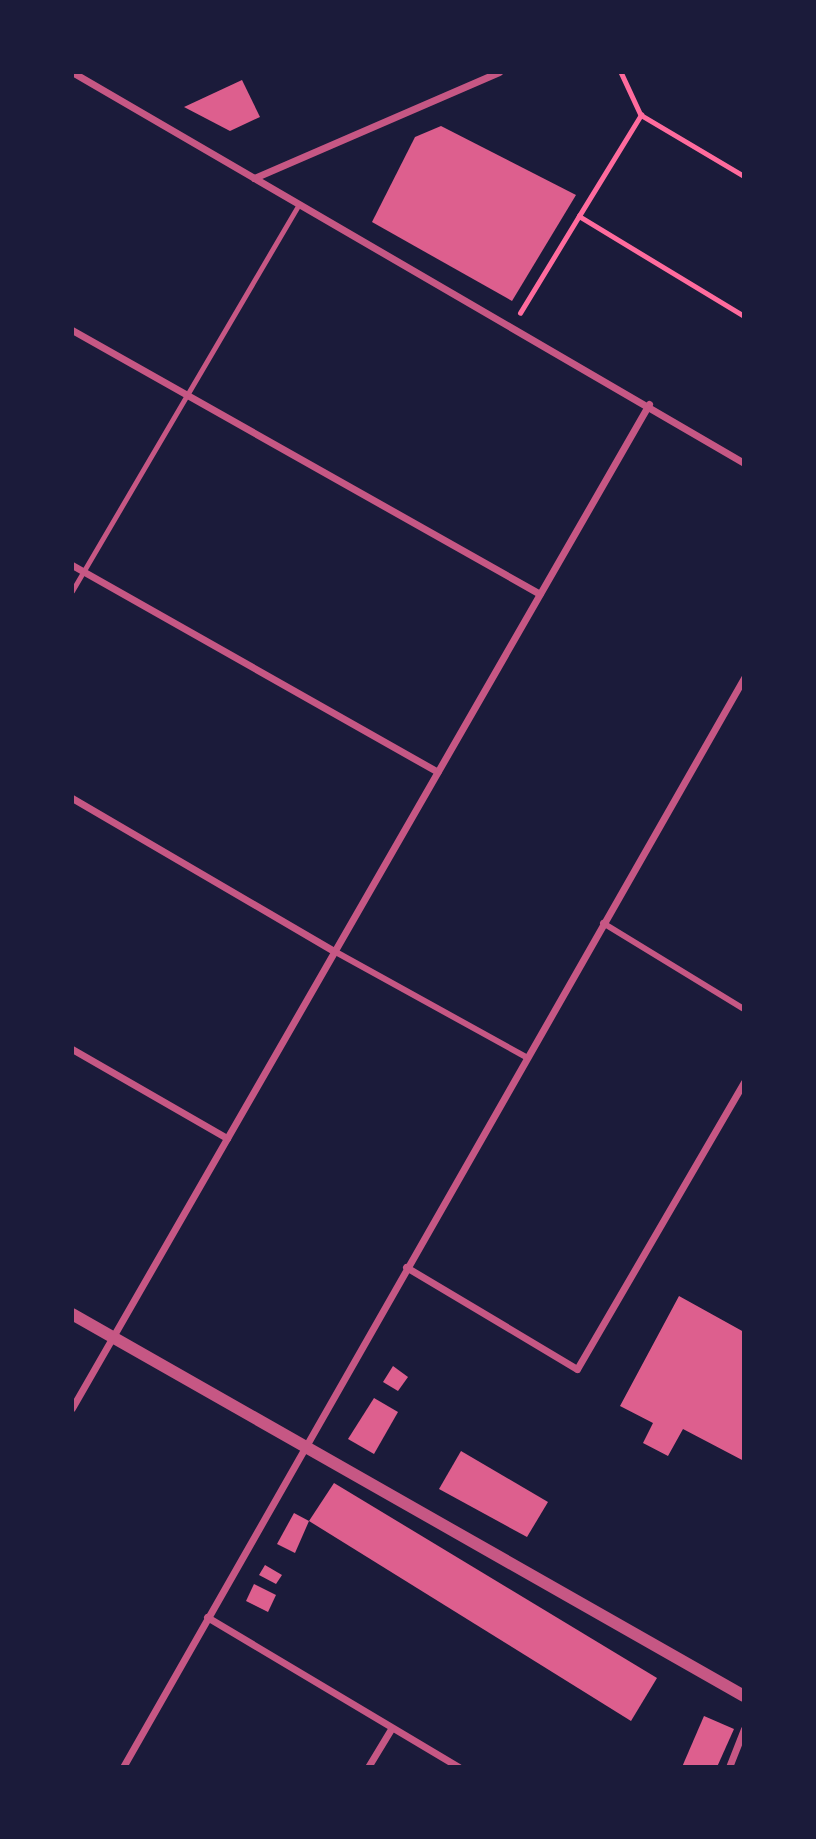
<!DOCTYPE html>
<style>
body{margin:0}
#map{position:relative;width:816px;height:1839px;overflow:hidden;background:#1b1b3a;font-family:Raleway,sans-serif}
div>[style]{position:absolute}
.building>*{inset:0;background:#dd5f8e}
.path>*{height:4.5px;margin:-2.25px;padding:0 2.25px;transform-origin:2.25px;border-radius:2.25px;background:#ff6b9d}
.service>*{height:5px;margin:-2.5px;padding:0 2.5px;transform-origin:2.5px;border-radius:2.5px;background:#c65784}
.pedestrian>*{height:6px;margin:-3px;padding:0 3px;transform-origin:3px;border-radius:3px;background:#c65784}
.minor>*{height:7px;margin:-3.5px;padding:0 3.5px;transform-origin:3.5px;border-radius:3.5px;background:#c65784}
.tertiary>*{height:12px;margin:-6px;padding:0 6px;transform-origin:6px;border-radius:6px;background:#c65784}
span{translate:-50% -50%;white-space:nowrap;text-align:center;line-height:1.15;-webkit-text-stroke:7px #1b1b3a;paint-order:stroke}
.frame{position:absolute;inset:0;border:74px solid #1b1b3a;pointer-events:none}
</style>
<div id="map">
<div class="building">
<div style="clip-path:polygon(242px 80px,260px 117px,230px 131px,184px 107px)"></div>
<div style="clip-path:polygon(441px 126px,576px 195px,512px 301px,372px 222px,415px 137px)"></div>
<div style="clip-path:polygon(679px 1296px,744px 1332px,744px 1461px,683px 1429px,668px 1456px,643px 1443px,653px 1423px,620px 1406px)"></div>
<div style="clip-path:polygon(393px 1366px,408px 1377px,398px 1391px,383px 1382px)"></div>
<div style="clip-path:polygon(374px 1398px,398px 1412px,374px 1454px,348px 1439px)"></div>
<div style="clip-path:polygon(461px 1451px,548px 1502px,527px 1537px,439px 1489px)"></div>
<div style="clip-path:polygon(334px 1483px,657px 1678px,631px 1721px,309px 1521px)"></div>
<div style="clip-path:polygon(294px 1513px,309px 1521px,295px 1553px,277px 1544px)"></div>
<div style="clip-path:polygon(265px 1565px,282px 1575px,276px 1584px,259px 1575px)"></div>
<div style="clip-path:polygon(254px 1584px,276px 1595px,268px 1612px,246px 1601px)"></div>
<div style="clip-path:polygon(704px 1716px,734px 1729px,717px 1767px,682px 1767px)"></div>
</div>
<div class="path">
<div style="left:621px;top:72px;width:47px;rotate:65.1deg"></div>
<div style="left:579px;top:216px;width:119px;rotate:-58.5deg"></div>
<div style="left:641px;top:115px;width:120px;rotate:30.6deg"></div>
<div style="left:520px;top:313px;width:114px;rotate:-58.7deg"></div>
<div style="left:579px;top:216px;width:193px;rotate:31.2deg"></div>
</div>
<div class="service">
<div style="left:72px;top:591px;width:449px;rotate:-59.6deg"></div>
</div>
<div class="pedestrian">
<div style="left:603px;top:923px;width:165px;rotate:31.4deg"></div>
<div style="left:334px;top:951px;width:219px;rotate:28.9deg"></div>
</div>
<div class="minor">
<div style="left:72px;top:72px;width:777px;rotate:30.19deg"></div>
<div style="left:254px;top:178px;width:267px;rotate:-23.4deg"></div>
<div style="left:72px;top:330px;width:537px;rotate:29.43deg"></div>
<div style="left:72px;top:565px;width:420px;rotate:29.5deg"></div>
<div style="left:72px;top:798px;width:303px;rotate:30.3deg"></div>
<div style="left:72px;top:1049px;width:179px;rotate:29.9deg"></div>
<div style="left:406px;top:1267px;width:199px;rotate:30.8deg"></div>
<div style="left:577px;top:1369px;width:332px;rotate:-59.8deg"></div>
<div style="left:72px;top:1408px;width:1158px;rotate:-60.11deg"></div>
<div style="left:207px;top:1617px;width:293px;rotate:30.8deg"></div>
<div style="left:123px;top:1767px;width:1254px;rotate:-60.31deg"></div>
<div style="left:368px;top:1767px;width:44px;rotate:-58.8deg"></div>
<div style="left:729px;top:1767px;width:41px;rotate:-68.5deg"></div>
</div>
<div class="tertiary">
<div style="left:72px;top:1314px;width:773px;rotate:29.62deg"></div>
</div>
<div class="frame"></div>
</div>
